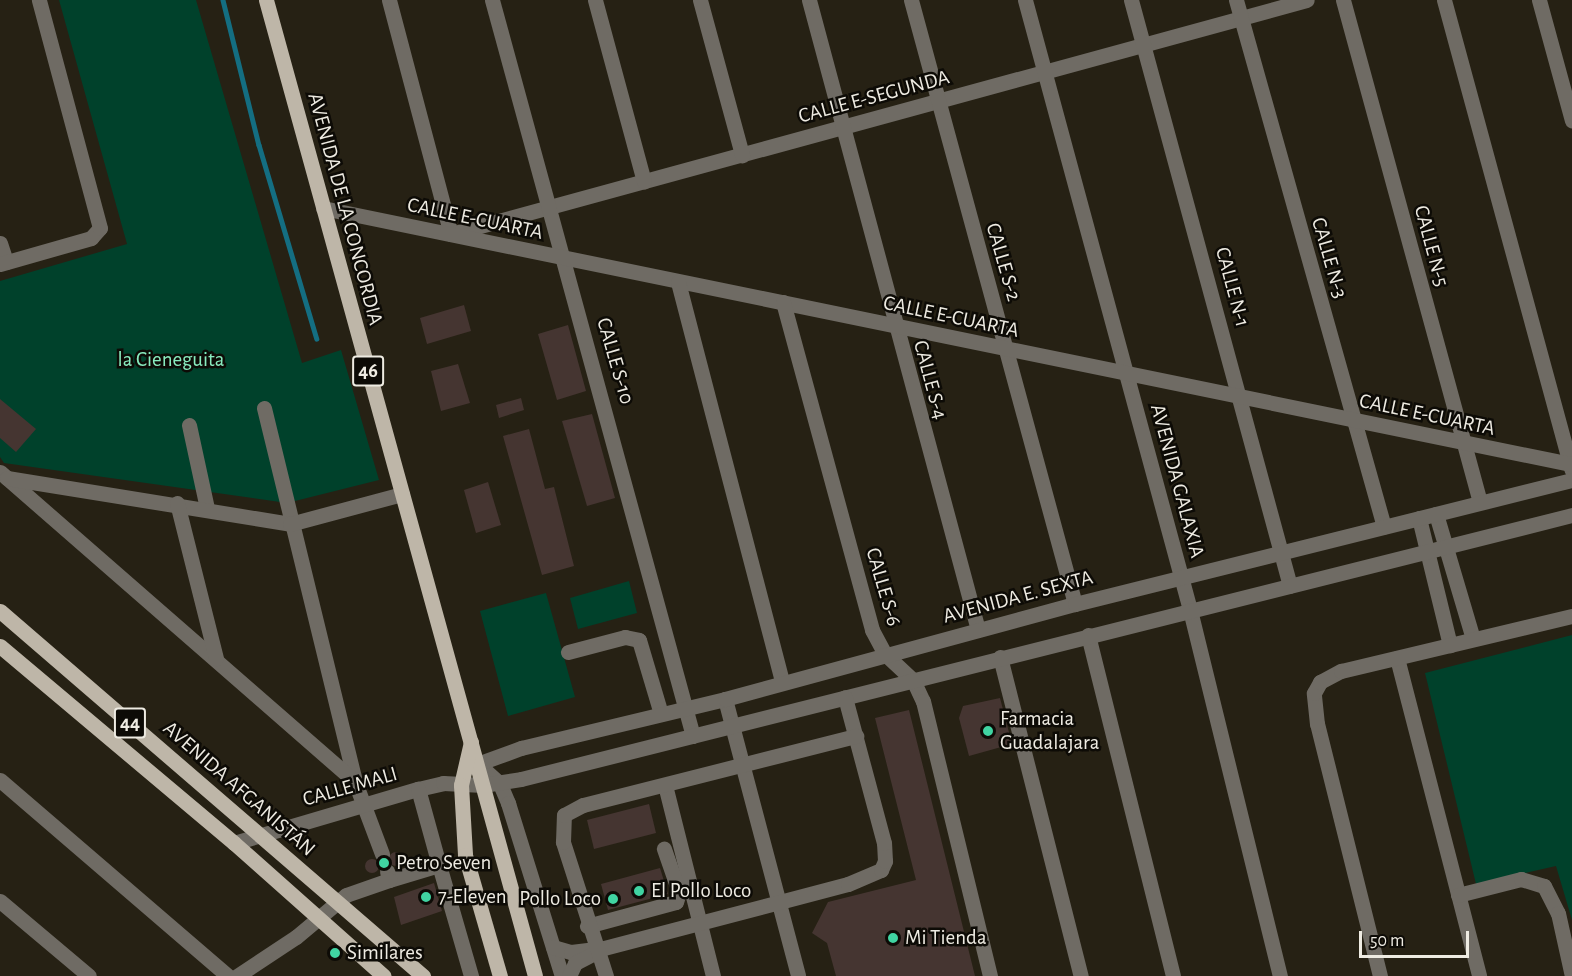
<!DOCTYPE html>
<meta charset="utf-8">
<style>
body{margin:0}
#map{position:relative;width:1572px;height:976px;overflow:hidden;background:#262114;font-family:"Alegreya Sans",sans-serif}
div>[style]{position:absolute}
.green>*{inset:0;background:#00412b}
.stream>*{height:4.5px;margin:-2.25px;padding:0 2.25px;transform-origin:2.25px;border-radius:2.25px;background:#146e82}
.building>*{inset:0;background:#453531}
.round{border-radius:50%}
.minor>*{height:15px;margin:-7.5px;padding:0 7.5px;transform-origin:7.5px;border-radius:7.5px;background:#6f6b64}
.major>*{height:15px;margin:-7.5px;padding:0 7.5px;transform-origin:7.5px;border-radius:7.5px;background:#beb6a8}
.dots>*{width:16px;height:16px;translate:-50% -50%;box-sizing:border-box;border:3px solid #0d0b06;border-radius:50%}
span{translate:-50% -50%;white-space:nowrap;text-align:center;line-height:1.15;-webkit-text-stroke:5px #0d0b06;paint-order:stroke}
.shield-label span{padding:2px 4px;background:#0d0b06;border:2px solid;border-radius:4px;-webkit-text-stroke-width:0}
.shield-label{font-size:20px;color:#eeebe2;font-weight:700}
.street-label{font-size:21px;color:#eeebe2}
.park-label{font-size:21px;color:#89ecbf}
.poi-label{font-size:21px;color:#eeebe2}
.left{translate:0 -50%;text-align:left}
.right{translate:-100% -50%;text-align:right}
.scale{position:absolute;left:1359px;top:931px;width:110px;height:27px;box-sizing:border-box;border:3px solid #eeebe2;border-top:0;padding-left:8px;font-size:18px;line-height:21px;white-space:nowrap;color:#eeebe2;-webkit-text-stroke:4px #0d0b06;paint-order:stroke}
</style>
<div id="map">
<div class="green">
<div style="clip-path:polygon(59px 0,196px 0,302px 363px,341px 350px,379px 480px,287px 503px,4px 463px,0 457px,0 281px,127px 244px)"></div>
<div style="clip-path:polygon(629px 581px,637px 613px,578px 629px,570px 598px)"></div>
<div style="clip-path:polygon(546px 593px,575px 697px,508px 716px,480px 611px)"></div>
<div style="clip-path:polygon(1572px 635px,1572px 920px,1556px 866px,1476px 884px,1425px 673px)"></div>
</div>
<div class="stream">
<div style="left:223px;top:0;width:149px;rotate:76.1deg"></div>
<div style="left:259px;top:145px;width:202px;rotate:73.4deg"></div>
</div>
<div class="building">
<div style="clip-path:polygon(464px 305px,471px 331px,427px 344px,420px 318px)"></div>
<div style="clip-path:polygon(568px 325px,586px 391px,557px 400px,538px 334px)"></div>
<div style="clip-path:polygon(458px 364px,470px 403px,441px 411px,431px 371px)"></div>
<div style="clip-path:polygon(521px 398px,524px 410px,499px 418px,496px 405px)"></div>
<div style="clip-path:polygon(0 399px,36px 429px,16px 452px,0 438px)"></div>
<div style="clip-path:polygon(592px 414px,615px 498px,587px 506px,562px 421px)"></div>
<div style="clip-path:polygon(529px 429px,545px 489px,554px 487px,574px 566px,542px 575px,503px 436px)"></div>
<div style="clip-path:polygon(488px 482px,501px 525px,476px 533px,464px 490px)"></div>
<div style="clip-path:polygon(1000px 698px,1012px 744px,969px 756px,959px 718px,963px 706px)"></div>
<div style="clip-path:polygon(909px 710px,975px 976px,836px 976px,827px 943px,812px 933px,828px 902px,916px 880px,875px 718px)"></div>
<div style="clip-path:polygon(649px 804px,656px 833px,594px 849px,587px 820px)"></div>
<div class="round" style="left:389px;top:852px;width:14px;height:14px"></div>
<div class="round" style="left:365px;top:859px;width:14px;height:14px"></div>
<div style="clip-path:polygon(660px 868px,668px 894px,608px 910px,601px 884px)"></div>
<div style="clip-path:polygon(434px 883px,442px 911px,401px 925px,394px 897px)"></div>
</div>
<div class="minor">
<div style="left:389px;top:0;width:242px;rotate:75.2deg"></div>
<div style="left:451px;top:234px;width:887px;rotate:-15.29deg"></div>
<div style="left:492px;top:0;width:763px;rotate:74.73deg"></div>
<div style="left:595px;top:0;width:188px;rotate:74.9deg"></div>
<div style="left:700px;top:0;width:161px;rotate:74.8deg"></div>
<div style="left:809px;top:0;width:652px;rotate:74.98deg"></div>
<div style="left:911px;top:0;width:626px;rotate:74.81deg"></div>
<div style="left:1025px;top:0;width:632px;rotate:74.86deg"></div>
<div style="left:1190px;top:610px;width:377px;rotate:76.2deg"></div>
<div style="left:1131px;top:0;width:607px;rotate:74.82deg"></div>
<div style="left:1236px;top:0;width:547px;rotate:74.31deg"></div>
<div style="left:1343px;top:0;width:520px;rotate:74.74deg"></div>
<div style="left:1444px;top:0;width:487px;rotate:74.8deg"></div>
<div style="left:1539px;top:0;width:125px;rotate:74.7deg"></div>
<div style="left:323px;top:208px;width:1273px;rotate:11.6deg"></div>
<div style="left:0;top:243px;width:20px;rotate:72deg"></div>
<div style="left:0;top:264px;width:95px;rotate:-15.9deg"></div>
<div style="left:91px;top:238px;width:13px;rotate:-48deg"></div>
<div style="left:100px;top:228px;width:236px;rotate:-105deg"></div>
<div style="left:678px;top:282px;width:413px;rotate:75.4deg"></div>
<div style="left:783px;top:302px;width:340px;rotate:74.8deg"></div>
<div style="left:872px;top:630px;width:27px;rotate:62deg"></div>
<div style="left:885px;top:654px;width:38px;rotate:43deg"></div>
<div style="left:913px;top:680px;width:23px;rotate:65deg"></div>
<div style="left:923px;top:701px;width:283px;rotate:76.3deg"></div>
<div style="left:264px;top:408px;width:385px;rotate:76.3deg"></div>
<div style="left:355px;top:782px;width:77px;rotate:69.4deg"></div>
<div style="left:189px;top:425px;width:85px;rotate:77.8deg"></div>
<div style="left:0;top:472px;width:471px;rotate:41.1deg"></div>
<div style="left:7px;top:478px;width:287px;rotate:9.2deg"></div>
<div style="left:290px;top:524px;width:116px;rotate:-15deg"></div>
<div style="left:177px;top:503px;width:160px;rotate:75.9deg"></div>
<div style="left:1436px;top:514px;width:130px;rotate:73.5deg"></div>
<div style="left:1419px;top:518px;width:131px;rotate:76.3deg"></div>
<div style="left:1088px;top:635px;width:351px;rotate:76deg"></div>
<div style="left:568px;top:652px;width:59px;rotate:-14.7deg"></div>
<div style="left:625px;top:637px;width:14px;rotate:12deg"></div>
<div style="left:639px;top:640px;width:77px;rotate:73.4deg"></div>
<div style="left:1000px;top:657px;width:329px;rotate:75.8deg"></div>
<div style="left:1397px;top:658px;width:328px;rotate:75.5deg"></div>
<div style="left:725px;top:699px;width:286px;rotate:75.2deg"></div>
<div style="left:477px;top:763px;width:31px;rotate:42deg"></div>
<div style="left:500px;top:784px;width:21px;rotate:67deg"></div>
<div style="left:508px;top:803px;width:181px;rotate:72.7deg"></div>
<div style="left:466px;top:768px;width:59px;rotate:-20deg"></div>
<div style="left:521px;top:748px;width:210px;rotate:-13.5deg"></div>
<div style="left:725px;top:699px;width:363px;rotate:-15.2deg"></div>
<div style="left:1075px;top:604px;width:512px;rotate:-14.01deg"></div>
<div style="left:0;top:780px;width:301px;rotate:40.7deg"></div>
<div style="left:665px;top:785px;width:197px;rotate:75.9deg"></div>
<div style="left:234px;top:843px;width:192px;rotate:-16.4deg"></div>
<div style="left:418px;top:789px;width:26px;rotate:-13deg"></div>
<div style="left:443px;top:783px;width:40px;rotate:2.9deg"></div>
<div style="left:483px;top:785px;width:38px;rotate:-9deg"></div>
<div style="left:521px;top:779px;width:1084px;rotate:-14.1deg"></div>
<div style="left:439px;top:865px;width:116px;rotate:73.9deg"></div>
<div style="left:387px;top:871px;width:9px;rotate:77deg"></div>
<div style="left:389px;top:880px;width:52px;rotate:-16.7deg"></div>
<div style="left:439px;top:865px;width:79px;rotate:-105.4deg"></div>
<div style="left:1458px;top:895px;width:65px;rotate:-14.3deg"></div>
<div style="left:1521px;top:879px;width:24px;rotate:17deg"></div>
<div style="left:1544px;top:886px;width:30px;rotate:63deg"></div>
<div style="left:1558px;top:913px;width:65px;rotate:77.5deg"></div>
<div style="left:0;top:901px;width:116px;rotate:40.1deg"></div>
<div style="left:587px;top:926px;width:92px;rotate:-15.1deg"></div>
<div style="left:676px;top:902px;width:10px;rotate:-73deg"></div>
<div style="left:679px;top:892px;width:46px;rotate:-109.2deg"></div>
<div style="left:553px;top:947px;width:19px;rotate:16deg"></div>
<div style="left:571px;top:952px;width:33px;rotate:-7deg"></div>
<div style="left:604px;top:948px;width:252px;rotate:-14.7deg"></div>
<div style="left:848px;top:884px;width:36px;rotate:-23deg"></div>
<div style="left:881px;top:870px;width:10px;rotate:-66deg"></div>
<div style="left:885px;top:861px;width:18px;rotate:-93deg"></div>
<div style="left:884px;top:843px;width:151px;rotate:-105deg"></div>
<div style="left:237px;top:976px;width:71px;rotate:-33.5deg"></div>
<div style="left:296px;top:937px;width:65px;rotate:-40deg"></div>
<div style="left:346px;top:895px;width:46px;rotate:-19.2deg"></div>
<div style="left:569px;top:976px;width:14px;rotate:-65deg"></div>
<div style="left:575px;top:963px;width:20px;rotate:-27deg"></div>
<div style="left:606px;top:976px;width:141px;rotate:-107.8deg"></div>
<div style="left:563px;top:842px;width:27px;rotate:-88deg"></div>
<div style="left:564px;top:815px;width:21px;rotate:-28deg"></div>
<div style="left:583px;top:805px;width:282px;rotate:-14.2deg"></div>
<div style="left:1380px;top:976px;width:260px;rotate:-104deg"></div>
<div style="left:1317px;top:724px;width:31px;rotate:-96deg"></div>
<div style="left:1314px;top:693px;width:13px;rotate:-61deg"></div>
<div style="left:1320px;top:682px;width:24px;rotate:-28deg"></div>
<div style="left:1341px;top:671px;width:237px;rotate:-13.4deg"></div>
</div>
<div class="major">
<div style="left:266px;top:0;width:1012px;rotate:74.59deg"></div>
<div style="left:0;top:611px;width:559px;rotate:40.79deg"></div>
<div style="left:0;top:646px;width:306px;rotate:40.1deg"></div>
<div style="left:234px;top:843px;width:200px;rotate:41.6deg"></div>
<div style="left:471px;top:742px;width:44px;rotate:103.1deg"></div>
<div style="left:461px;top:785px;width:70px;rotate:86.7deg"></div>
<div style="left:465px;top:855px;width:126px;rotate:73.9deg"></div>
</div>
<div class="dots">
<div style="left:988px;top:731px;background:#40d4a2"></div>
<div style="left:384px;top:863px;background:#40d4a2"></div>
<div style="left:639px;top:891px;background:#40d4a2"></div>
<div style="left:426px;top:897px;background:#40d4a2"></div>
<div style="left:613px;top:899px;background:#40d4a2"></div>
<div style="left:893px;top:938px;background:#40d4a2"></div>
<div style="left:335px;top:953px;background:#40d4a2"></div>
</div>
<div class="shield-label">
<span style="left:368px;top:371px">46</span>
<span style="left:130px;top:723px">44</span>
</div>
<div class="street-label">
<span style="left:874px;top:97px;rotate:-15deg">CALLE E-SEGUNDA</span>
<span style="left:345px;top:209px;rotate:75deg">AVENIDA DE LA CONCORDIA</span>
<span style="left:475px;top:219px;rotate:12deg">CALLE E-CUARTA</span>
<span style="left:1431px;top:246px;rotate:75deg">CALLE N-5</span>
<span style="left:1329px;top:258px;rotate:74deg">CALLE N-3</span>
<span style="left:1003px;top:262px;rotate:74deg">CALLE S-2</span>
<span style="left:1232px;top:287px;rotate:75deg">CALLE N-1</span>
<span style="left:951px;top:317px;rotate:12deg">CALLE E-CUARTA</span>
<span style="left:615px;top:361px;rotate:74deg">CALLE S-10</span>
<span style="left:930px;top:380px;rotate:75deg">CALLE S-4</span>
<span style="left:1427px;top:415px;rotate:12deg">CALLE E-CUARTA</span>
<span style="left:1177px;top:481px;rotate:75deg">AVENIDA GALAXIA</span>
<span style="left:883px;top:587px;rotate:74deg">CALLE S-6</span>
<span style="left:1018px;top:597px;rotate:-15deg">AVENIDA E. SEXTA</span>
<span style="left:350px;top:787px;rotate:-16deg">CALLE MALI</span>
<span style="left:239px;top:789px;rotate:41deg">AVENIDA AFGANISTÁN</span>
</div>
<div class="park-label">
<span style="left:171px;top:360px">la Cieneguita</span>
</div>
<div class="poi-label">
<span class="left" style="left:1000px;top:731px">Farmacia<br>Guadalajara</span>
<span class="left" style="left:396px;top:863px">Petro Seven</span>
<span class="left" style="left:651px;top:891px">El Pollo Loco</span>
<span class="left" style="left:438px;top:897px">7-Eleven</span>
<span class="right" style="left:601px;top:899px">Pollo Loco</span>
<span class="left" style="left:905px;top:938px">Mi Tienda</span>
<span class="left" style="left:347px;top:953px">Similares</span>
</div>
<div class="scale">50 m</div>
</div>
